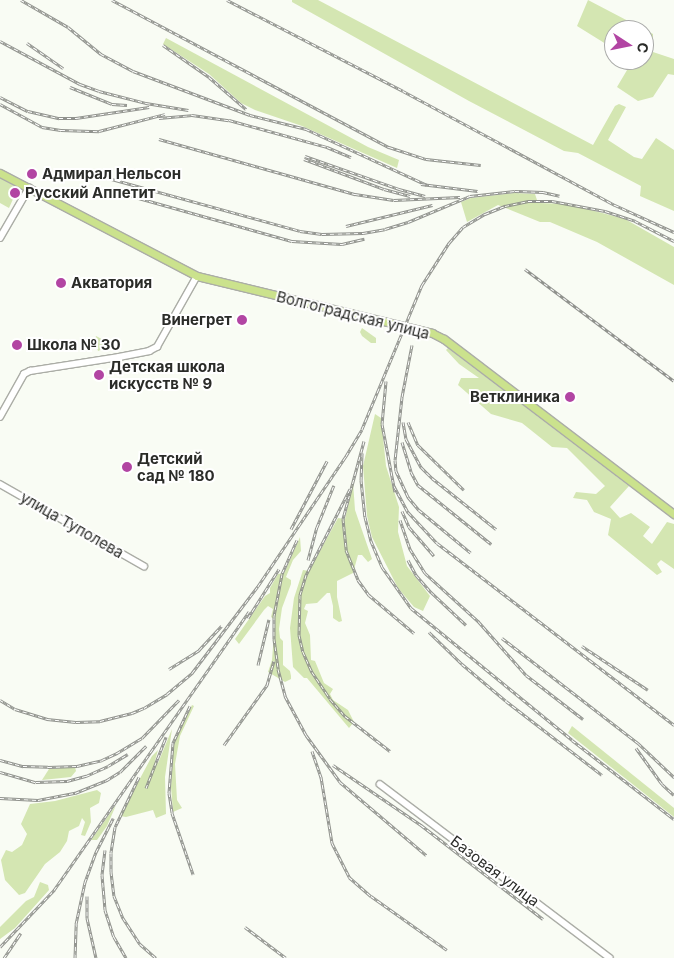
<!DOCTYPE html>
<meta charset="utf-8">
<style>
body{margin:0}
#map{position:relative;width:674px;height:958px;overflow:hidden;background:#f9fcf4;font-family:Inter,sans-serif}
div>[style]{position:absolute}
.green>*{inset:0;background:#d4e6b2}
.roads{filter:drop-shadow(1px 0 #abada6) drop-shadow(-1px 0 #abada6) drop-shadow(0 1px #abada6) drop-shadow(0 -1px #abada6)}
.minor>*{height:5.5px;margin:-2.75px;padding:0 2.75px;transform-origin:2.75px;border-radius:2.75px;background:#fff}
.major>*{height:7px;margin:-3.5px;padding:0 3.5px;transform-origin:3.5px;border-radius:3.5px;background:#cbe28d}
.rail>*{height:3px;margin-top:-1.5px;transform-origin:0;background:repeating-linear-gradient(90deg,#fff 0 4px,#90928d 0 8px);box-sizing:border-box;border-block:1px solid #90928d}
.dots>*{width:14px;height:14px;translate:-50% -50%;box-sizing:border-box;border:2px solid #fff;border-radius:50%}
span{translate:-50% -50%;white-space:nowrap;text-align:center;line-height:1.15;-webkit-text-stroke:4px #fff;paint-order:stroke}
.poi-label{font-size:15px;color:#2b2c29;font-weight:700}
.left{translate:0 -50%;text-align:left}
.right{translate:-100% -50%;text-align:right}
.street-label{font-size:15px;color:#2b2c29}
.north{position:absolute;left:604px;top:20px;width:50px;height:50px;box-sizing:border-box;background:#fff;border:1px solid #aaaba9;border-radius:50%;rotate:101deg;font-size:14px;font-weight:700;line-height:20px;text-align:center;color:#2b2c29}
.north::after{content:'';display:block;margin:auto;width:18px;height:22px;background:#b245a3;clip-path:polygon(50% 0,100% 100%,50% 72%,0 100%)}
</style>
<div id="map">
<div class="green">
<div style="clip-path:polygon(292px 0,318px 0,593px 145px,615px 106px,619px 104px,626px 107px,608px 140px,634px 157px,642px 159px,656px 138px,674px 150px,674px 211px,640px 196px,641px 186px,578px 153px,564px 151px,469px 101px,292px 2px)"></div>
<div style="clip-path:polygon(588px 0,653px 34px,653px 52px,674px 59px,674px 75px,668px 74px,653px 97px,638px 101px,617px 87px,633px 60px,644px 60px,644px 30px,614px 30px,614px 49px,577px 26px)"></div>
<div style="clip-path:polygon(166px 38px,368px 147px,399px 160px,397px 168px,302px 126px,255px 110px,241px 103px,209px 74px,163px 44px)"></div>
<div style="clip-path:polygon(0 178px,18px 188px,9px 208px,0 203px)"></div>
<div style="clip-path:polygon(514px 193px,535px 194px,538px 203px,568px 204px,625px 219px,674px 247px,674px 285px,597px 242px,550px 222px,540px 222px,498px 205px,467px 222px,461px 202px,471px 198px)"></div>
<div style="clip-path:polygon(362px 328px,376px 338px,376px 343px,371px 343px,362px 336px,360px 332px)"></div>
<div style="clip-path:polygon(96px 336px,111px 344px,110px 346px,98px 351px,95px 339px)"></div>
<div style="clip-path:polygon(448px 348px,629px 486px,610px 507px,620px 518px,631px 513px,650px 527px,643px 536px,652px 544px,667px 522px,674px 524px,674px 569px,661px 560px,657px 564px,662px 572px,657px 575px,608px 535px,611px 519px,594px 512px,587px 500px,573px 498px,576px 492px,596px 494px,605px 486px,567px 448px,552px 447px,522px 423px,491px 414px,458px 385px,461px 378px,479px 378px,459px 364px,446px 350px)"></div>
<div style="clip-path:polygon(375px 414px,381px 418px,386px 466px,399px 507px,398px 532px,407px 566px,430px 596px,423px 611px,414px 607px,398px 588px,372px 537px,367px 516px,363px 466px)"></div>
<div style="clip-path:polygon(353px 482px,355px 510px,372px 559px,368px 562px,362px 555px,358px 555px,353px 573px,337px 581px,337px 597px,342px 621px,339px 622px,333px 618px,333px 606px,330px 593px,327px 593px,317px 603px,306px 604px,304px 609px,308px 611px,305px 623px,310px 635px,311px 660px,315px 661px,324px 683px,333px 689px,330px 694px,333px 700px,348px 710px,354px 722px,349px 728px,307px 678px,304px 678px,293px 667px,290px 628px,294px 598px,303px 570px,309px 571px,338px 518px,345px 519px)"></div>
<div style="clip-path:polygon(300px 537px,301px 551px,293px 560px,286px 577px,291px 580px,291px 584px,282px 608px,279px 629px,280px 638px,283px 641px,283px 665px,290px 671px,291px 676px,291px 679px,285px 682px,268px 672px,272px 660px,275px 620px,271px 617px,273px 609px,268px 606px,264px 610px,239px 644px,235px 639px,265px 596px,270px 593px,270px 588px,278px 574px,284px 573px)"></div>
<div style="clip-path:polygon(192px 705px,194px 706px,180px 736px,175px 764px,177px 800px,182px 808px,173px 812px,171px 787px,173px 748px,175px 739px)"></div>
<div style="clip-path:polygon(572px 726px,674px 808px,674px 817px,568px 733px)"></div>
<div style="clip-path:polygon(172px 729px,165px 777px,166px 814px,156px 818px,153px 810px,126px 817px,120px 816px,152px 756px,158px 750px,155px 761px,158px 763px)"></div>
<div style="clip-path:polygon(75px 767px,76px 771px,71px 777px,42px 780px,49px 769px)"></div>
<div style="clip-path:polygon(97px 790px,101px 793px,99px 803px,90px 808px,91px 822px,85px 836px,81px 835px,85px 822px,82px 818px,79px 826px,69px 831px,67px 841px,60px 852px,45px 864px,25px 893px,19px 895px,5px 880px,1px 860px,6px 850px,12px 852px,22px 845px,27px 834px,21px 824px,30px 804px,55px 801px)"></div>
<div style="clip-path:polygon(116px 805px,107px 826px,97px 840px,91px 840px)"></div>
<div style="clip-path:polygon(40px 882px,48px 885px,49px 890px,15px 928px,0 939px,0 927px,26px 901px,34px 897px)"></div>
</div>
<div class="roads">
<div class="minor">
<div style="left:0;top:238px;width:58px;rotate:-59.9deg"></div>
<div style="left:0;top:417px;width:49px;rotate:-60.8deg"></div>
<div style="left:24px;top:374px;width:7px;rotate:-27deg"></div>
<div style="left:30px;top:371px;width:90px;rotate:-8.9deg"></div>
<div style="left:119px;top:357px;width:31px;rotate:-11deg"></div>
<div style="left:149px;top:351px;width:9px;rotate:-27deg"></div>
<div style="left:157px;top:347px;width:81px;rotate:-60.6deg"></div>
<div style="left:0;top:484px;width:166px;rotate:29.7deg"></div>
<div style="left:380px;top:784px;width:288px;rotate:37.1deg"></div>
</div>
<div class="major">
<div style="left:0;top:173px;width:222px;rotate:27.6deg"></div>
<div style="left:197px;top:276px;width:242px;rotate:13.6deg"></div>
<div style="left:432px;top:333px;width:13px;rotate:27deg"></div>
<div style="left:444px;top:339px;width:289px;rotate:37.3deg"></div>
</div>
</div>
<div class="rail">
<div style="left:21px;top:0;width:54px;rotate:29.9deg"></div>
<div style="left:68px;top:27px;width:43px;rotate:39.3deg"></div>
<div style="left:101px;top:54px;width:36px;rotate:28deg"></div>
<div style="left:133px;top:71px;width:125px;rotate:20.6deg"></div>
<div style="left:250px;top:115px;width:58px;rotate:14deg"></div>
<div style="left:306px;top:129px;width:133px;rotate:24.8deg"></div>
<div style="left:112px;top:0;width:314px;rotate:28deg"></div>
<div style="left:389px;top:147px;width:39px;rotate:18deg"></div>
<div style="left:426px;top:159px;width:55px;rotate:6.2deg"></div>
<div style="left:227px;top:0;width:198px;rotate:27.3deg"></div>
<div style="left:403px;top:91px;width:241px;rotate:28.3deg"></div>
<div style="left:615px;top:205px;width:65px;rotate:24.6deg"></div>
<div style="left:0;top:41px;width:91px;rotate:28.3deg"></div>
<div style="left:80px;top:84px;width:20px;rotate:20deg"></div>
<div style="left:99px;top:91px;width:49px;rotate:14.3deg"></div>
<div style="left:146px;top:103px;width:43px;rotate:9.5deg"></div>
<div style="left:27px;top:43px;width:44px;rotate:34.8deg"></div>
<div style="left:163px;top:45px;width:56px;rotate:34.8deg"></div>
<div style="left:209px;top:77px;width:49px;rotate:40.9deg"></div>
<div style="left:70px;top:87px;width:45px;rotate:22deg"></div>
<div style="left:112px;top:104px;width:15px;rotate:4deg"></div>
<div style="left:0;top:97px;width:31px;rotate:27deg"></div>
<div style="left:28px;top:111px;width:32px;rotate:13deg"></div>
<div style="left:59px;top:118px;width:17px"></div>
<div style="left:76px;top:118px;width:74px;rotate:-8.6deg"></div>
<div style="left:0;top:104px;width:48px;rotate:28.7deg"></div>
<div style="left:42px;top:127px;width:19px;rotate:9deg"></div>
<div style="left:61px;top:130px;width:38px;rotate:2deg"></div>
<div style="left:99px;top:131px;width:68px;rotate:-14.4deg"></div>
<div style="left:159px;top:118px;width:33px;rotate:-5deg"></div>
<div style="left:192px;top:115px;width:37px;rotate:8deg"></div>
<div style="left:229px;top:120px;width:102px;rotate:15.4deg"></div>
<div style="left:327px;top:147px;width:26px;rotate:23deg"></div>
<div style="left:159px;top:139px;width:204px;rotate:15.7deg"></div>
<div style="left:355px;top:194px;width:39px;rotate:9deg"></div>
<div style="left:394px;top:200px;width:66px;rotate:-2.6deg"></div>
<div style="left:305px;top:156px;width:100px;rotate:19.3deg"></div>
<div style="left:399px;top:189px;width:27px;rotate:15deg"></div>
<div style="left:304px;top:159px;width:85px;rotate:20.6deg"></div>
<div style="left:384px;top:189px;width:27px;rotate:15deg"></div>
<div style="left:108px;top:178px;width:199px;rotate:15.4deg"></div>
<div style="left:300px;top:231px;width:22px;rotate:8deg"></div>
<div style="left:322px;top:234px;width:41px;rotate:-1.4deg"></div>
<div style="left:363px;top:233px;width:22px;rotate:-10deg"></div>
<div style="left:385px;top:229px;width:24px;rotate:-17deg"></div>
<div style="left:408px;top:222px;width:67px;rotate:-22.8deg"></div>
<div style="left:470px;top:196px;width:45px;rotate:-6.3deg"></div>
<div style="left:515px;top:191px;width:28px;rotate:2deg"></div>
<div style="left:543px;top:192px;width:17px;rotate:13deg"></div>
<div style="left:421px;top:184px;width:57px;rotate:7deg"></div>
<div style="left:103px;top:188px;width:196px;rotate:15.7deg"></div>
<div style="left:292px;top:241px;width:50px;rotate:3.4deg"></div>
<div style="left:342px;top:244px;width:23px;rotate:-13deg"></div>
<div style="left:346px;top:226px;width:89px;rotate:-13.6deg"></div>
<div style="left:525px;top:269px;width:186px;rotate:36.9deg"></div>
<div style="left:412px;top:345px;width:53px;rotate:100.9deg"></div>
<div style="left:402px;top:397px;width:63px;rotate:96.3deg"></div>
<div style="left:395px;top:460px;width:11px;rotate:85deg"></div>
<div style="left:396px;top:471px;width:29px;rotate:65deg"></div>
<div style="left:408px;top:497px;width:17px;rotate:50deg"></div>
<div style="left:419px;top:510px;width:67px;rotate:39.6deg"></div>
<div style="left:386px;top:381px;width:43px;rotate:95.3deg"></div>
<div style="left:382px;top:424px;width:69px;rotate:79.2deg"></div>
<div style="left:403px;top:422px;width:17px;rotate:80deg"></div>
<div style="left:406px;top:439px;width:32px;rotate:62deg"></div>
<div style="left:421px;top:467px;width:16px;rotate:45deg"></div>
<div style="left:432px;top:478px;width:82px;rotate:38.6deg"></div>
<div style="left:408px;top:422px;width:25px;rotate:67deg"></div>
<div style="left:418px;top:445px;width:64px;rotate:44.4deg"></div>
<div style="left:364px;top:441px;width:81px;rotate:105.1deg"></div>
<div style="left:343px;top:519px;width:31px;rotate:84deg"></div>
<div style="left:346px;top:550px;width:32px;rotate:68deg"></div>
<div style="left:358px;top:580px;width:19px;rotate:54deg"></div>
<div style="left:369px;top:595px;width:59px;rotate:40.2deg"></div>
<div style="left:402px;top:442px;width:31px;rotate:73deg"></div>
<div style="left:411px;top:472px;width:15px;rotate:62deg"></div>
<div style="left:418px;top:485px;width:94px;rotate:38.9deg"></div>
<div style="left:362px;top:453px;width:27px;rotate:92deg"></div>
<div style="left:361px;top:480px;width:37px;rotate:84deg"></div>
<div style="left:365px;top:517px;width:25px;rotate:76deg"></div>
<div style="left:371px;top:541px;width:28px;rotate:67deg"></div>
<div style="left:382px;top:567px;width:50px;rotate:54.7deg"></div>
<div style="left:411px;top:608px;width:208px;rotate:39.3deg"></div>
<div style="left:572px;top:740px;width:129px;rotate:37.8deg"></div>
<div style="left:394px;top:486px;width:30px;rotate:62deg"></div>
<div style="left:408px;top:512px;width:42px;rotate:46.9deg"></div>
<div style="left:437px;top:543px;width:299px;rotate:37.5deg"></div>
<div style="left:350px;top:489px;width:97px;rotate:117.1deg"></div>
<div style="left:306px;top:575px;width:21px;rotate:107deg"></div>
<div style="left:300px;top:595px;width:40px;rotate:91.4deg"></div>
<div style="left:299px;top:635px;width:17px;rotate:77deg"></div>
<div style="left:303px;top:652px;width:22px;rotate:66deg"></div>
<div style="left:312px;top:672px;width:32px;rotate:56deg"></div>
<div style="left:330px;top:699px;width:23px;rotate:49deg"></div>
<div style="left:345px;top:716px;width:57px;rotate:37.9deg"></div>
<div style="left:402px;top:511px;width:17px;rotate:66deg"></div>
<div style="left:409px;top:527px;width:38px;rotate:49deg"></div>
<div style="left:400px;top:520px;width:31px;rotate:71deg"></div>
<div style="left:410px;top:549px;width:28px;rotate:58deg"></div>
<div style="left:425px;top:573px;width:72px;rotate:42.2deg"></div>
<div style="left:478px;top:621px;width:72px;rotate:48.4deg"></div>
<div style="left:526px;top:675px;width:72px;rotate:37.7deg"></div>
<div style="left:291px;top:529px;width:77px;rotate:-62.1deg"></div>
<div style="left:297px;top:540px;width:37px;rotate:114deg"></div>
<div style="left:282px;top:574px;width:43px;rotate:100.8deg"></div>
<div style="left:274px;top:616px;width:23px;rotate:90deg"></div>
<div style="left:274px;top:639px;width:30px;rotate:82deg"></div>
<div style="left:278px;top:669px;width:28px;rotate:75deg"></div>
<div style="left:285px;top:696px;width:44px;rotate:61.7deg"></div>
<div style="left:306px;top:735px;width:58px;rotate:54.1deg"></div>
<div style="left:340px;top:782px;width:113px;rotate:40.3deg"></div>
<div style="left:308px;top:560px;width:34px;rotate:-75deg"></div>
<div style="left:317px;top:527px;width:45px;rotate:-68deg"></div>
<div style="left:408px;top:560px;width:17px;rotate:62deg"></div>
<div style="left:416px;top:575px;width:23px;rotate:49deg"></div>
<div style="left:431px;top:592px;width:48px;rotate:43.3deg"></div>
<div style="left:248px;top:618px;width:58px;rotate:-57.7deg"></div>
<div style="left:429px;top:632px;width:46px;rotate:44.1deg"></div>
<div style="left:462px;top:664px;width:57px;rotate:40.1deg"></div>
<div style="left:506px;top:701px;width:121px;rotate:37.6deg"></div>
<div style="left:502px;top:638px;width:172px;rotate:37.7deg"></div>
<div style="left:638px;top:743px;width:50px;rotate:43.4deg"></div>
<div style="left:582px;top:646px;width:79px;rotate:33.7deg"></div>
<div style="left:258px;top:665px;width:47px;rotate:-76.6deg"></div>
<div style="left:169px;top:669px;width:36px;rotate:-32deg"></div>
<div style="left:199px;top:650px;width:33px;rotate:-47deg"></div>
<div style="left:0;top:700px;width:17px;rotate:31deg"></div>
<div style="left:15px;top:709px;width:34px;rotate:17deg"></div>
<div style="left:47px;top:719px;width:29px;rotate:6deg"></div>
<div style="left:76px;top:722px;width:24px;rotate:-2deg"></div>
<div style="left:100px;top:721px;width:33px;rotate:-14deg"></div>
<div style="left:132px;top:713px;width:13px;rotate:-23deg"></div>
<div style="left:144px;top:708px;width:27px;rotate:-31deg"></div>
<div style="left:167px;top:694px;width:33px;rotate:-40deg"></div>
<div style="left:192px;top:673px;width:109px;rotate:-52.8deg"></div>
<div style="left:258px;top:586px;width:157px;rotate:-55.9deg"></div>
<div style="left:346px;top:456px;width:31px;rotate:-59deg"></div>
<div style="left:362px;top:429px;width:156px;rotate:-67.4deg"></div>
<div style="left:422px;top:285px;width:50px;rotate:-57.3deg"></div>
<div style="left:449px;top:243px;width:21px;rotate:-49deg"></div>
<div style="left:463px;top:227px;width:26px;rotate:-31deg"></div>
<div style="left:485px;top:214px;width:22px;rotate:-22deg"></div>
<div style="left:505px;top:206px;width:24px;rotate:-12deg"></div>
<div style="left:528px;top:201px;width:24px"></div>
<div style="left:552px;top:201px;width:54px;rotate:10.7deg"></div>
<div style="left:605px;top:211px;width:32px;rotate:18deg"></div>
<div style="left:635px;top:221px;width:44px;rotate:27.1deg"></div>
<div style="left:190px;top:706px;width:41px;rotate:114.7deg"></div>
<div style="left:173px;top:743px;width:50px;rotate:94.6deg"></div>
<div style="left:169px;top:793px;width:20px;rotate:81deg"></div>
<div style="left:172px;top:813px;width:65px;rotate:71deg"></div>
<div style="left:224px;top:745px;width:74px;rotate:-54.4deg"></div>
<div style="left:267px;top:685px;width:25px;rotate:-74deg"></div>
<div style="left:636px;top:748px;width:44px;rotate:54.2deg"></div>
<div style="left:662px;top:784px;width:16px;rotate:43deg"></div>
<div style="left:312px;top:751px;width:28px;rotate:71deg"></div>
<div style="left:321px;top:777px;width:67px;rotate:80.5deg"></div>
<div style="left:332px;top:843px;width:38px;rotate:63deg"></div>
<div style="left:349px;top:877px;width:29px;rotate:41deg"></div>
<div style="left:371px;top:896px;width:93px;rotate:35.4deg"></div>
<div style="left:0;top:760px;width:24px;rotate:15deg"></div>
<div style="left:23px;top:766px;width:25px;rotate:2deg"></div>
<div style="left:48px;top:767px;width:29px;rotate:-2deg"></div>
<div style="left:77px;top:766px;width:26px;rotate:-13deg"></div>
<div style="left:102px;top:760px;width:17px;rotate:-25deg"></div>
<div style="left:117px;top:753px;width:29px;rotate:-31deg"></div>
<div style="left:142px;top:738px;width:53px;rotate:-45.8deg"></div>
<div style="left:333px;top:765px;width:107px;rotate:34.3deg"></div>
<div style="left:421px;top:825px;width:154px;rotate:37.6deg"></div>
<div style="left:0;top:772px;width:37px;rotate:16deg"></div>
<div style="left:36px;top:782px;width:31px;rotate:-2deg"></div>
<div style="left:67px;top:781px;width:20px;rotate:-15deg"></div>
<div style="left:86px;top:776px;width:24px;rotate:-24deg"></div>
<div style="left:108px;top:766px;width:23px;rotate:-31deg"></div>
<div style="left:139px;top:777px;width:55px;rotate:115.6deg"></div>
<div style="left:115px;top:827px;width:26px;rotate:99deg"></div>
<div style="left:111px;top:853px;width:19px;rotate:90deg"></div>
<div style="left:111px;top:872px;width:24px;rotate:83deg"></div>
<div style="left:114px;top:896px;width:24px;rotate:68deg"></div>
<div style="left:123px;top:918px;width:31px;rotate:57deg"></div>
<div style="left:140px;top:944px;width:21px;rotate:41deg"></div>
<div style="left:146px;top:788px;width:55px;rotate:-68.6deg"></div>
<div style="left:0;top:798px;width:38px;rotate:3deg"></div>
<div style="left:38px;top:800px;width:38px;rotate:-11deg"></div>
<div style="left:75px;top:793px;width:35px;rotate:-22deg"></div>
<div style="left:107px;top:780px;width:15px;rotate:-32deg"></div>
<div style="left:120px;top:772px;width:37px;rotate:-45deg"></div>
<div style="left:105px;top:850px;width:25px;rotate:97deg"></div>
<div style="left:102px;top:875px;width:35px;rotate:85deg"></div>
<div style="left:105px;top:910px;width:28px;rotate:72deg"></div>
<div style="left:114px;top:937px;width:24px;rotate:60deg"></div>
<div style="left:87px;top:896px;width:22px;rotate:90deg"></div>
<div style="left:87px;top:918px;width:41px;rotate:77.3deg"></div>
<div style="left:245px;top:927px;width:51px;rotate:37.1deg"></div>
<div style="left:0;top:947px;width:79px;rotate:-46.5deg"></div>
<div style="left:54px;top:890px;width:340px;rotate:-55deg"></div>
<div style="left:4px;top:958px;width:30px;rotate:-56deg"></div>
<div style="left:75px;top:958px;width:34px;rotate:-88deg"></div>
<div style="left:76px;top:924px;width:43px;rotate:-77.9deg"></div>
<div style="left:85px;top:882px;width:32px;rotate:-70deg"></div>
<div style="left:96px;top:852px;width:38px;rotate:-63deg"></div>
</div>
<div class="dots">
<div style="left:32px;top:174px;background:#b245a3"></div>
<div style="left:15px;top:193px;background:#b245a3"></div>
<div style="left:61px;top:283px;background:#b245a3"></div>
<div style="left:242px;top:320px;background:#b245a3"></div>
<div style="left:17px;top:345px;background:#b245a3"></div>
<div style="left:99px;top:375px;background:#b245a3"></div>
<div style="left:570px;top:397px;background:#b245a3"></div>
<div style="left:127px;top:467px;background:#b245a3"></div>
</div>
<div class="poi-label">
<span class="left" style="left:42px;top:174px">Адмирал Нельсон</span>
<span class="left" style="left:25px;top:193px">Русский Аппетит</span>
<span class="left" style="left:71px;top:283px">Акватория</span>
<span class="right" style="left:232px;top:320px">Винегрет</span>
<span class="left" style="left:27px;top:345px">Школа № 30</span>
<span class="left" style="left:109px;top:375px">Детская школа<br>искусств № 9</span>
<span class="right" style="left:560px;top:397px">Ветклиника</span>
<span class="left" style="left:137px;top:467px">Детский<br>сад № 180</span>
</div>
<div class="street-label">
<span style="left:353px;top:315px;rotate:14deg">Волгоградская улица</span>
<span style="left:72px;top:525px;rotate:30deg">улица Туполева</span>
<span style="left:495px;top:871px;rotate:37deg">Базовая улица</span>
</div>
<div class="north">С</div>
</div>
